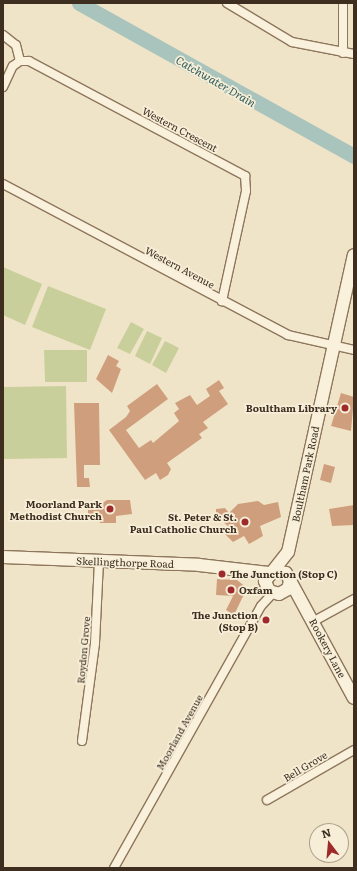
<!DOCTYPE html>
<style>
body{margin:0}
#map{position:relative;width:357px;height:871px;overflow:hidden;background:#f0e4c8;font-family:Literata,serif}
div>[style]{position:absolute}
.green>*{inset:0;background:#c9cf9b}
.river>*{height:15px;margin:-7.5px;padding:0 7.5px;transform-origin:7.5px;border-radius:7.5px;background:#a9c4bc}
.building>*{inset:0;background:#cf9f7d}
.roads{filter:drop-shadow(1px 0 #8d765c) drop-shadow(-1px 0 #8d765c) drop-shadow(0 1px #8d765c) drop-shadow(0 -1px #8d765c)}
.street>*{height:8px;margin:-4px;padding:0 4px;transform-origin:4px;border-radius:4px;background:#faf1dc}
.secondary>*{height:12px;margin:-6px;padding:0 6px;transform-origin:6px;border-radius:6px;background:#faf1dc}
.dots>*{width:11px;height:11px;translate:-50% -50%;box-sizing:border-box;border:2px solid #f7eed8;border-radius:50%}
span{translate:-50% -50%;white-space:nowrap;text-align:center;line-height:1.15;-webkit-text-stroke:3.5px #f7eed8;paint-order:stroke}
.street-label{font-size:10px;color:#3d2e20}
.poi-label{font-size:10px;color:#3d2e20;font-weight:700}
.right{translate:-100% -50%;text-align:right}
.left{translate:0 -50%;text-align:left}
.water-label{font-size:11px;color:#2f5d5a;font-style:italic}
.frame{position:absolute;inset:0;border:4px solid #3d2e20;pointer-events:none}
.north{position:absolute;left:309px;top:823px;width:40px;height:40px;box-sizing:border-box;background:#f7eed8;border:1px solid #ada18e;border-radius:50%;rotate:344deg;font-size:11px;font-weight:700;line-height:16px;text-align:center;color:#3d2e20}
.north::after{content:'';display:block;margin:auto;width:14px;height:18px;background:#9e2a2b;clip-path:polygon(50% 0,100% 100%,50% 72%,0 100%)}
</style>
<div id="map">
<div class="green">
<div style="clip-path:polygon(3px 267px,42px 284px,25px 325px,3px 315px)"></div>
<div style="clip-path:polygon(48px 286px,106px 309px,90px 350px,32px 327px)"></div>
<div style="clip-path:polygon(131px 322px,144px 329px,130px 354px,117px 348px)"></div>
<div style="clip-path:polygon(147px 331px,162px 338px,150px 364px,135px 356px)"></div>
<div style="clip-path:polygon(165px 341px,179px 348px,166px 373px,152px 365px)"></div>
<div style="clip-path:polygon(44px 350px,87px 350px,87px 382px,45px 382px)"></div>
<div style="clip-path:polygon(66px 386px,67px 458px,3px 459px,3px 387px)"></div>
</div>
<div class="river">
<div style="left:79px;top:3px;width:315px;rotate:29.1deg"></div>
</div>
<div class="building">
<div style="clip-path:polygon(108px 355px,119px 361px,116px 366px,121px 369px,112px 393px,96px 379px)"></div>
<div style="clip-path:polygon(219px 380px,224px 388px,219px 391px,228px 404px,203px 422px,208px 428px,199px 434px,202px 438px,167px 463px,171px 469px,168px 475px,160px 480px,156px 473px,145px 480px,109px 430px,126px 417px,130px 411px,127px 406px,157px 384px,168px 399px,126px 430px,139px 448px,151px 440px,153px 443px,179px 421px,174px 413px,179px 409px,175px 403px,190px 395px,197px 405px,210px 396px,206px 389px)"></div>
<div style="clip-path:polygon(341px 393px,354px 397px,351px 431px,331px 426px)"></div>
<div style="clip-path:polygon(74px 403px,99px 403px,100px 465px,84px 465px,84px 478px,89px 478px,90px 487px,77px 487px)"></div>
<div style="clip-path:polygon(324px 464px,335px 467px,331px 483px,320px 480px)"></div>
<div style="clip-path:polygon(107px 500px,130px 500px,132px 514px,116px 516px,116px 523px,100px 523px,96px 515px,88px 514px,88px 504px,101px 504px)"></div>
<div style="clip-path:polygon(258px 501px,264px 505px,278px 502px,281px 517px,260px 526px,263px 536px,249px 544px,244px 536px,233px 542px,223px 532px,228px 526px,216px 516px,216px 509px,225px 508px,229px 513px,238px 504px)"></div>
<div style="clip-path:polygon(354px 505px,354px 525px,332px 526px,329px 509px)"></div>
<div style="clip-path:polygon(217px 579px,237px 580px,247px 588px,234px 615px,226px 610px,233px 596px,216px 595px)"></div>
</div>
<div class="roads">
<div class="street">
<div style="left:227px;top:3px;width:76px;rotate:31deg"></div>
<div style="left:292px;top:42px;width:63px;rotate:11deg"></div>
<div style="left:3px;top:35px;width:16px;rotate:38deg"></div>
<div style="left:16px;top:45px;width:16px;rotate:76deg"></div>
<div style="left:343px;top:53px;width:50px;rotate:-90deg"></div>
<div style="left:3px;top:87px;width:23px;rotate:-65deg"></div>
<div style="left:13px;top:66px;width:9px;rotate:-36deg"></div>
<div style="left:20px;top:61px;width:9px"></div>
<div style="left:29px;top:61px;width:245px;rotate:28deg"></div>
<div style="left:245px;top:176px;width:15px;rotate:86deg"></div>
<div style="left:246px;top:191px;width:113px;rotate:102.3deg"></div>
<div style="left:3px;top:184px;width:323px;rotate:27.9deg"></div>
<div style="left:288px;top:335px;width:68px;rotate:12.8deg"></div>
<div style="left:314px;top:621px;width:46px;rotate:-28.8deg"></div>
<div style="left:82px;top:741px;width:99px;rotate:-82.4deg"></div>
<div style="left:95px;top:643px;width:82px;rotate:-87.2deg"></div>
<div style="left:267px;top:800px;width:100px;rotate:-29.9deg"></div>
<div style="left:114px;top:868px;width:300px;rotate:-60.7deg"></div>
<div style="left:261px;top:606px;width:18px;rotate:-47deg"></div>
</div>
<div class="secondary">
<div style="left:3px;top:557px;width:196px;rotate:2.3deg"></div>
<div style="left:199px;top:565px;width:70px;rotate:6.5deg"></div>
<div style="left:273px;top:571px;width:24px;rotate:-52deg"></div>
<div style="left:288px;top:552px;width:304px;rotate:-77.5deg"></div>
<div style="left:290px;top:581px;width:8px;rotate:104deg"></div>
<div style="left:288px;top:589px;width:10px;rotate:151deg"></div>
<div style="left:279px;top:594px;width:10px;rotate:-163deg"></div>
<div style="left:269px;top:591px;width:11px;rotate:-112deg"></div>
<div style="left:265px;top:581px;width:13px;rotate:-51deg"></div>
<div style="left:273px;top:571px;width:13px;rotate:9deg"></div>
<div style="left:286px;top:573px;width:142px;rotate:61.5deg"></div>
</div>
</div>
<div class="dots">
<div style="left:345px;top:408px;background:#9e2a2b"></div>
<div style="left:110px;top:509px;background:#9e2a2b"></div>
<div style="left:245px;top:522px;background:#9e2a2b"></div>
<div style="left:222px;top:574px;background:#9e2a2b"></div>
<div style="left:231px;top:590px;background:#9e2a2b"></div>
<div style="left:266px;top:620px;background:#9e2a2b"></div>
</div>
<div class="street-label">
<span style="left:180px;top:129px;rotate:28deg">Western Crescent</span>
<span style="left:180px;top:267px;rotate:28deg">Western Avenue</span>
<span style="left:305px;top:474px;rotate:-78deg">Boultham Park Road</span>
<span style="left:125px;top:562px;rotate:2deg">Skellingthorpe Road</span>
<span style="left:328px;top:648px;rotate:62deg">Rookery Lane</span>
<span style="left:83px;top:650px;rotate:-85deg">Roydon Grove</span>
<span style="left:179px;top:732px;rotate:-61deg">Moorland Avenue</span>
<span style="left:305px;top:766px;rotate:-31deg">Bell Grove</span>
</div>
<div class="poi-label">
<span class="right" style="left:337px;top:408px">Boultham Library</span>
<span class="right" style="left:102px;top:509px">Moorland Park<br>Methodist Church</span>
<span class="right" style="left:237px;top:522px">St. Peter &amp; St.<br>Paul Catholic Church</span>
<span class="left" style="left:230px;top:574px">The Junction (Stop C)</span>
<span class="left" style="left:239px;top:590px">Oxfam</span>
<span class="right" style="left:258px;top:620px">The Junction<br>(Stop B)</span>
</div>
<div class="water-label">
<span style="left:216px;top:81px;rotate:30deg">Catchwater Drain</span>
</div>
<div class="frame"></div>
<div class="north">N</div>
</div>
